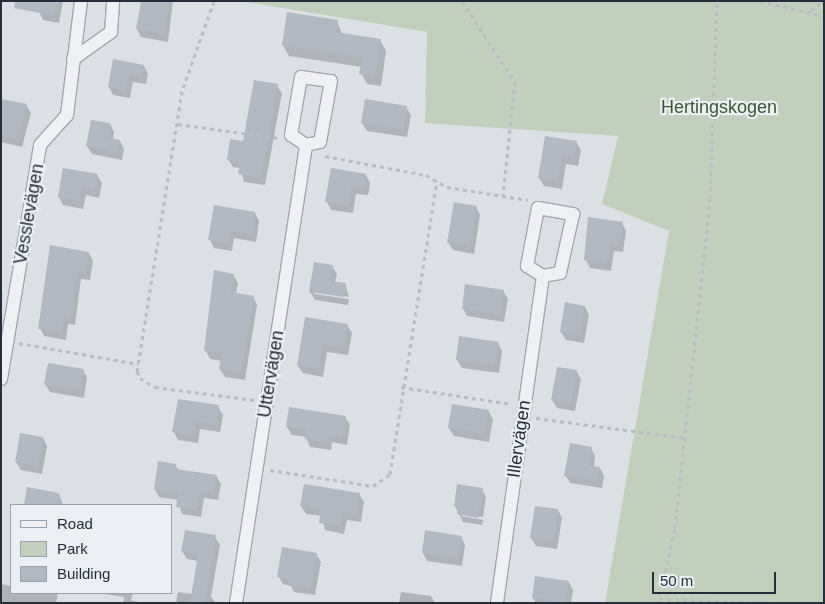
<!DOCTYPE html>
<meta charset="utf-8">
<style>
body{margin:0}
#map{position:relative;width:825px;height:604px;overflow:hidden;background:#dce0e5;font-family:Helvetica,sans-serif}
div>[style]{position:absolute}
.green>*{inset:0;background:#c2cfbd}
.shadow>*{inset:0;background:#0003}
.building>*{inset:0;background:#b3b9c2}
.path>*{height:3px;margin-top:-1.5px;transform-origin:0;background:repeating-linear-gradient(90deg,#babec4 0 4px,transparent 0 8px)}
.roads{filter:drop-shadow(1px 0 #a2a7af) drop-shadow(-1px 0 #a2a7af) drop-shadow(0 1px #a2a7af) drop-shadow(0 -1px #a2a7af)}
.street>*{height:12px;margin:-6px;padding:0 6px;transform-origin:6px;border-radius:6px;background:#eef0f4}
span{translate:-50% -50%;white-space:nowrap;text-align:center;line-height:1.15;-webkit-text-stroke:4.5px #ebeff3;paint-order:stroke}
.park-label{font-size:18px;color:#3c5634}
.street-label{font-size:18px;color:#262e3b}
.frame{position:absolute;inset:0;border:2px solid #262e3b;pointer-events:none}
.legend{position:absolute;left:10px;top:504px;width:162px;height:90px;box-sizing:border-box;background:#ebeff3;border:1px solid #9ca2a9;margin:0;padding:6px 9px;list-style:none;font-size:15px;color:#262e3b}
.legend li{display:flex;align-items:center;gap:10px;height:25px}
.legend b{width:25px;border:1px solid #9ca2a9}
.scale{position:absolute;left:652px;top:572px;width:124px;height:22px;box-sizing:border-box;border:2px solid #262e3b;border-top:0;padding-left:6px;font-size:15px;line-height:18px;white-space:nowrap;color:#262e3b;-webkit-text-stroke:4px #ebeff3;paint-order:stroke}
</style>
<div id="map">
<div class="green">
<div style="clip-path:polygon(824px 1px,824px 603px,605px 603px,669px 231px,602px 204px,618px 136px,425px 123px,427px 32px,240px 1px)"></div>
</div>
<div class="shadow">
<div style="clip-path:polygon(34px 1px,63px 1px,59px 23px,43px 20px)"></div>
<div style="clip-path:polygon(142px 1px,173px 1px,168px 42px,141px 37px,137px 29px)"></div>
<div style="clip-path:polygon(337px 21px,342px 34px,380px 40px,386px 51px,381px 86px,367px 84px,361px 73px,362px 67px,289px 56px,283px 45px)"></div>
<div style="clip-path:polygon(144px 66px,148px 74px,146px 84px,133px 82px,130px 98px,113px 95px,109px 87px)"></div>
<div style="clip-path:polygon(277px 86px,282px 93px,265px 185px,244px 182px,240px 168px,233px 167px,228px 159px,244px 143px)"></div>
<div style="clip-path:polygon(1px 100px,26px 105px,31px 113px,22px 147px,1px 142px)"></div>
<div style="clip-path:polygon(406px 107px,411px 115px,407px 137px,367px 131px,362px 123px)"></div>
<div style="clip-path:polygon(110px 124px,114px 132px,113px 139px,120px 141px,124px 149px,122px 160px,92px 154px,87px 146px)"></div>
<div style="clip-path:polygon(576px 142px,581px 150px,578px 166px,566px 164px,562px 189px,544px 186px,539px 178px)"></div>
<div style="clip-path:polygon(97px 175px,102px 183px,99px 198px,86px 195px,83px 209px,63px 205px,59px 197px)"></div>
<div style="clip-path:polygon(366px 175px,370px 183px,368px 195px,356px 194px,353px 213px,331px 210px,327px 202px)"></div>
<div style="clip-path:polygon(476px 207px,480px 215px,474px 254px,453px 250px,448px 242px)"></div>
<div style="clip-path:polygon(255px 213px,259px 221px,256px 242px,234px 238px,232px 251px,214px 248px,210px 240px)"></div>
<div style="clip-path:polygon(622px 223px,626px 231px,623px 252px,614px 251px,611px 271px,590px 268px,586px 260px)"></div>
<div style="clip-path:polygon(89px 253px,93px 261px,90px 280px,81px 279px,75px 325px,68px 324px,66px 340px,44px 336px,40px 328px)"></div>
<div style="clip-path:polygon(332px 266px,337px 274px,335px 283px,345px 284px,349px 297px,314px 291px,314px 294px,349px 299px,348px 305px,315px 300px,310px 292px)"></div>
<div style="clip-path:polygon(233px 275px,238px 283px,236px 294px,253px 297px,257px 305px,245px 380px,225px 377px,220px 369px,222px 361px,210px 359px,206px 351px)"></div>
<div style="clip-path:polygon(503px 291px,508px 299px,504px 322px,467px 316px,463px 308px)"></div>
<div style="clip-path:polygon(585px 307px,589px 315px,584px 343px,566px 340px,561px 332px)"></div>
<div style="clip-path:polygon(306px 318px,347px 325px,352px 333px,348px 355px,327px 352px,323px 377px,303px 373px,298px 366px)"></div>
<div style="clip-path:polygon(498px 343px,502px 351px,499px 373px,462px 368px,457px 360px)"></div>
<div style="clip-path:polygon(83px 370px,87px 378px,84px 398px,50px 392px,45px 384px)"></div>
<div style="clip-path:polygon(576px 371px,581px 379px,575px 411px,557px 408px,552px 400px)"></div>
<div style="clip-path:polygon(218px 407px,223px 415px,220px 432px,200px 429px,198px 443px,178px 440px,174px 432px)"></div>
<div style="clip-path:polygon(488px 411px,493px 419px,489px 442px,454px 436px,449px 428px)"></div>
<div style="clip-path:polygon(345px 417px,350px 425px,347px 445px,332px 442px,331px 450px,310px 447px,306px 437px,292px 435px,287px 427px)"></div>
<div style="clip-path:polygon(43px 438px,47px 446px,42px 474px,21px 470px,16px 462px)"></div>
<div style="clip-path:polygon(591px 448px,595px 456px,594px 467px,600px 468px,604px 476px,602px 488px,570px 483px,566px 476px)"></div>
<div style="clip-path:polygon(176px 466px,179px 471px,216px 476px,221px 484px,218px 500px,204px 498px,201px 517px,182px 514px,178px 500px,159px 497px,155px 489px)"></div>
<div style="clip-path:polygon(28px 489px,59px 494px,63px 505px,25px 505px)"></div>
<div style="clip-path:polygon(482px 490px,486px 497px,483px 517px,462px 514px,462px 516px,483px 520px,482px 525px,463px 522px,455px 506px)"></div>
<div style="clip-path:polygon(359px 494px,364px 502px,361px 522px,347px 520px,344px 534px,325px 530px,322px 516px,306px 514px,301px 506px)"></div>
<div style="clip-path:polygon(558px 510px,562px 518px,557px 549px,536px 546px,531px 538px)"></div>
<div style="clip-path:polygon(215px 537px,220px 545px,211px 597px,216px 603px,176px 603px,178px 592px,192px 594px,198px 561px,187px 559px,182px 551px)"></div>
<div style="clip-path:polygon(461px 537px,465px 545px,462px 566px,427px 561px,423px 553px)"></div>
<div style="clip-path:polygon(316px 554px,321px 562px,315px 595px,294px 592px,291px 586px,283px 584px,279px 577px)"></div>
<div style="clip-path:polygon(569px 582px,573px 590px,571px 603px,536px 603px,533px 598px)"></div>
<div style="clip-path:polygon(1px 584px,11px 586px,11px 593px,58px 593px,56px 603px,1px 603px)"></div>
<div style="clip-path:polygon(401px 592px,431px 596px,435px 603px,399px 603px)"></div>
<div style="clip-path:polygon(98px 593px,133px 593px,131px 600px,141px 603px,123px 603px,124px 597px)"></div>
</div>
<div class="building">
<div style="clip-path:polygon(15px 1px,58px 1px,55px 16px,14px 8px)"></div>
<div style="clip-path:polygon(141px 1px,170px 1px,164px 34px,136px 29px)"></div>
<div style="clip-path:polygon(287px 12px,338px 20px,336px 32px,381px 39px,375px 76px,359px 74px,362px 58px,282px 45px)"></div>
<div style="clip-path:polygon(113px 59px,144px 65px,142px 77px,129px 75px,126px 91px,108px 87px)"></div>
<div style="clip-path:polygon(254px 80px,278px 84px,261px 178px,238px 174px,240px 162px,227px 160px,230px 139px,243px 141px)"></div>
<div style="clip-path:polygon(1px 99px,27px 104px,18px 140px,1px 136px)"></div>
<div style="clip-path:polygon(365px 99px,407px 106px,403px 130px,361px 123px)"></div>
<div style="clip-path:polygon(91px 120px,110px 123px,108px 137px,120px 140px,118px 153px,86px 146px)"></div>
<div style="clip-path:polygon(545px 136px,577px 141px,574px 158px,562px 156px,558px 181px,538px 178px)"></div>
<div style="clip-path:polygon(63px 168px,98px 174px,95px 190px,82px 188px,79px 201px,58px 197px)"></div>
<div style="clip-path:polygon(331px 168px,366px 174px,364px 188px,352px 186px,348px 206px,325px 202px)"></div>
<div style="clip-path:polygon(454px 202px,477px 206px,470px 246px,447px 243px)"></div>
<div style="clip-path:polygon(214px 205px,255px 212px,252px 234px,230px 231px,228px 243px,208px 240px)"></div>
<div style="clip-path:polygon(588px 217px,623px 222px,619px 245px,610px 244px,607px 264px,584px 260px)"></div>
<div style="clip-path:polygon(50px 245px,89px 252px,86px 273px,77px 272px,71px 318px,64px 317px,62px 332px,38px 329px)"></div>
<div style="clip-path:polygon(314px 262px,333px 265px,330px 281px,346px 283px,344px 297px,309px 292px)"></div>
<div style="clip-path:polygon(214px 270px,234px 274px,231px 292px,254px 296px,241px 372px,219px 369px,221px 354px,204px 351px)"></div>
<div style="clip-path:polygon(465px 284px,504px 290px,500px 314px,462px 309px)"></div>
<div style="clip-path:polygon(565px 302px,585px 306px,580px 336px,560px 332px)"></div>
<div style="clip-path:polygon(305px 317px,348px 324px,344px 348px,323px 344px,319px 369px,297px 366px)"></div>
<div style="clip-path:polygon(459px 336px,499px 342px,495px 365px,456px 360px)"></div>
<div style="clip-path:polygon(48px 363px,84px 369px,80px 390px,44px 384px)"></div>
<div style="clip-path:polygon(557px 367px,577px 370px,571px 404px,551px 400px)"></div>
<div style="clip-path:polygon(178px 399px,219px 405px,216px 425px,196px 422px,194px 436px,172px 432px)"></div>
<div style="clip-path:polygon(452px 404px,489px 410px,485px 434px,448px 428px)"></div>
<div style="clip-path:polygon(289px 407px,346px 416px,343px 437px,328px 435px,327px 443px,305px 439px,306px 430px,286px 427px)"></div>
<div style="clip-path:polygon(20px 433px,43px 437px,38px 467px,15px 462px)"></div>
<div style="clip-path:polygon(570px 443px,592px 447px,589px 465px,600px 467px,598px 481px,564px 476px)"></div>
<div style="clip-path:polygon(158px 461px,176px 464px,176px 469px,217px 475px,214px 493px,200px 491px,197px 510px,176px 507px,178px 493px,154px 490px)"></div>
<div style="clip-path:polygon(304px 484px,360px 493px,356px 515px,343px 512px,340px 526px,319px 523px,321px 510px,300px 506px)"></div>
<div style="clip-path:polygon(457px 484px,483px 488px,478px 518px,457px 514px,458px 507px,454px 506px)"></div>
<div style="clip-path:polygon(27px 487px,59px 493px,57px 505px,24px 505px)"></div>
<div style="clip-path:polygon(535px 506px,558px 509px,553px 542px,530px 538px)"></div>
<div style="clip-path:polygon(185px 530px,216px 535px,205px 603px,190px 603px,198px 554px,181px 551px)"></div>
<div style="clip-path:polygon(425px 530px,462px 536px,458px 558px,422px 553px)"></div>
<div style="clip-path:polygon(282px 547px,317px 553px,311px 588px,288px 584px,289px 579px,277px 577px)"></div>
<div style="clip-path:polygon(535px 576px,569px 581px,566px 603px,532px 598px)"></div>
</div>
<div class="path">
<div style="left:214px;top:1px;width:96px;rotate:109.6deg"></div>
<div style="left:182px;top:91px;width:284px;rotate:99.1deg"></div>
<div style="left:137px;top:371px;width:8px;rotate:67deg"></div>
<div style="left:140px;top:378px;width:17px;rotate:31deg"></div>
<div style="left:155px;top:387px;width:100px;rotate:7.5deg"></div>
<div style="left:462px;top:1px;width:97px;rotate:56.8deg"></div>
<div style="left:515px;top:82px;width:114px;rotate:96.1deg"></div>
<div style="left:760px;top:1px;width:66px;rotate:13.2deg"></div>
<div style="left:811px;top:11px;width:16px;rotate:-40deg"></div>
<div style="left:178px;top:124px;width:101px;rotate:8deg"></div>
<div style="left:325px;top:156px;width:103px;rotate:10.7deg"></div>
<div style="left:426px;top:175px;width:24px;rotate:30deg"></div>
<div style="left:447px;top:187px;width:82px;rotate:9.1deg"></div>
<div style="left:19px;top:343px;width:121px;rotate:10deg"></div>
<div style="left:401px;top:387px;width:112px;rotate:8.7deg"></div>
<div style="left:536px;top:418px;width:151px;rotate:7.6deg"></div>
<div style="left:270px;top:470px;width:104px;rotate:8.8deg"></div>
<div style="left:373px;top:486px;width:21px;rotate:-35deg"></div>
<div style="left:390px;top:474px;width:297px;rotate:-80.9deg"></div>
<div style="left:659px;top:599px;width:117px;rotate:2deg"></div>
<div style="left:658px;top:603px;width:77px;rotate:-77.2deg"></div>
<div style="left:675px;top:528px;width:331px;rotate:-83.9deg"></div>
<div style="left:710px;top:199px;width:198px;rotate:-88deg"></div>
</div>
<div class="roads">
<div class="street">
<div style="left:73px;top:59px;width:47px;rotate:-35.4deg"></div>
<div style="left:111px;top:32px;width:31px;rotate:-86deg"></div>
<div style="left:301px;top:77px;width:30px;rotate:8deg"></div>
<div style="left:331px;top:81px;width:62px;rotate:100.2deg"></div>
<div style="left:320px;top:142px;width:14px;rotate:168deg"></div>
<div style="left:306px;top:145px;width:18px;rotate:-146deg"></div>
<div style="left:291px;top:135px;width:59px;rotate:-80.2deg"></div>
<div style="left:538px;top:208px;width:36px;rotate:10deg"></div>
<div style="left:573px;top:214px;width:60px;rotate:102.4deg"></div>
<div style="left:560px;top:273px;width:17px;rotate:170deg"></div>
<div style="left:543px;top:276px;width:19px;rotate:-148deg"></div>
<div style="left:527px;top:266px;width:59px;rotate:-79.3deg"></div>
<div style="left:1px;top:379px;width:237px;rotate:-80.5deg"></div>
<div style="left:40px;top:145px;width:40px;rotate:-48deg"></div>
<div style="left:67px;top:115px;width:115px;rotate:-83deg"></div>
<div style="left:236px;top:603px;width:463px;rotate:-81.3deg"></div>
<div style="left:497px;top:603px;width:330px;rotate:-82deg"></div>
</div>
</div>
<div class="park-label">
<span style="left:719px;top:107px">Hertingskogen</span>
</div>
<div class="street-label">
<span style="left:29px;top:214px;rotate:-80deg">Vesslevägen</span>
<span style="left:271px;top:374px;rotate:-81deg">Uttervägen</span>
<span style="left:519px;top:439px;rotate:-82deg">Illervägen</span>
</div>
<div class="frame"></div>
<ul class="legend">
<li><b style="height:6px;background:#eef0f4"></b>Road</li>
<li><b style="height:14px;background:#c2cfbd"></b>Park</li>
<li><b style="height:14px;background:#b3b9c2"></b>Building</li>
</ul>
<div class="scale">50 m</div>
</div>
